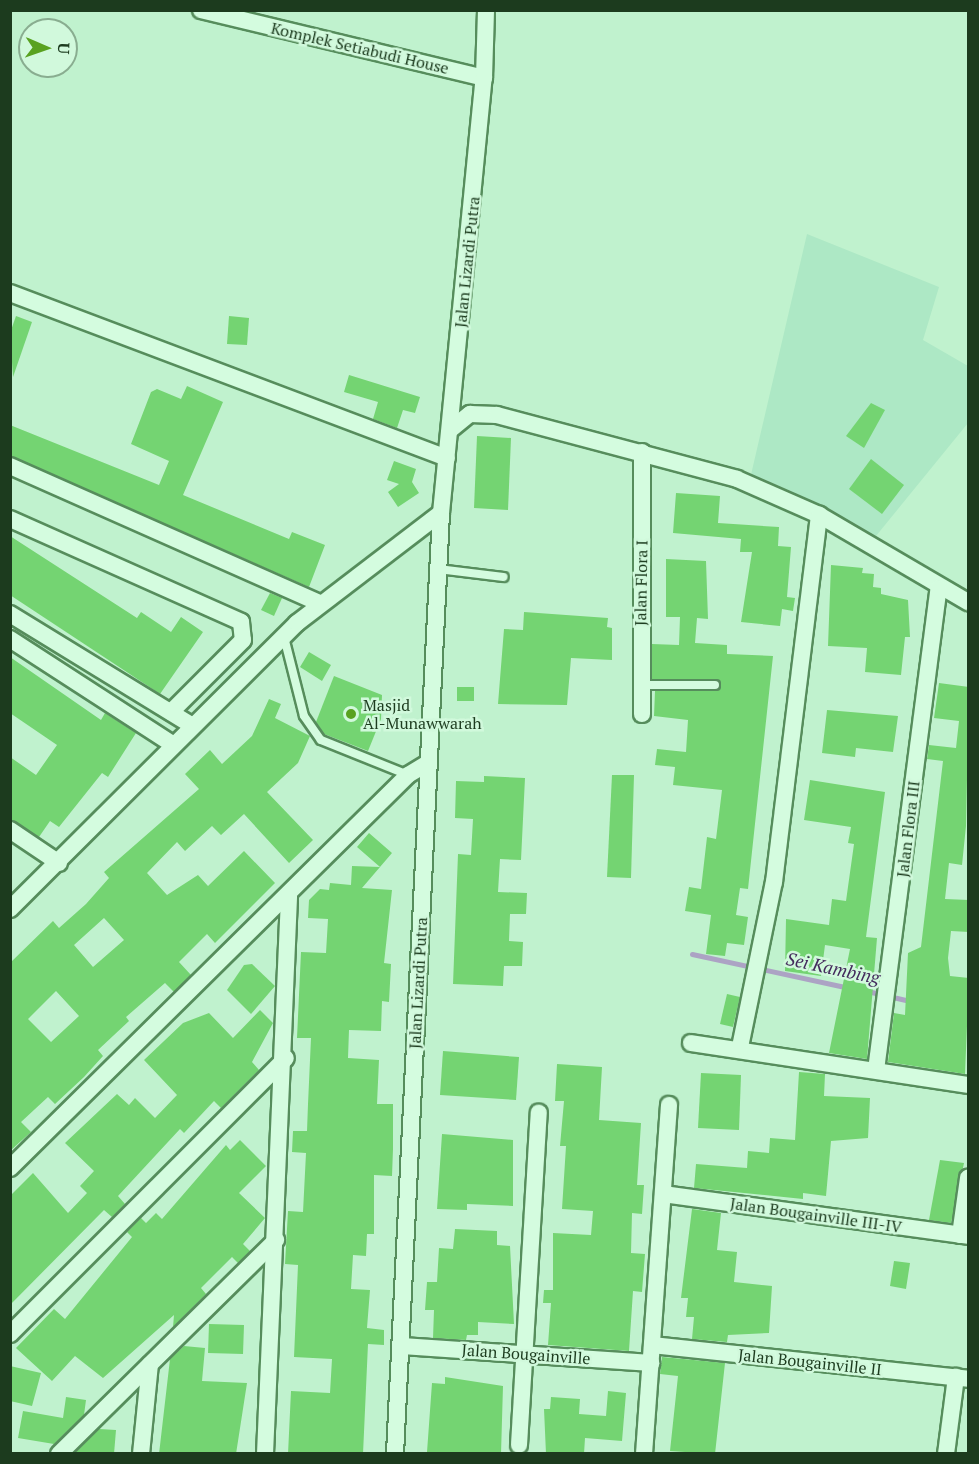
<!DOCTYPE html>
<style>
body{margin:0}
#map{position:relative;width:979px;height:1464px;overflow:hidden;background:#c0f2ce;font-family:"PT Serif",serif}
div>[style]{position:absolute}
.farmland>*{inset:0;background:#ade8c5}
.stream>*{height:5px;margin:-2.5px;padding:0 2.5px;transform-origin:2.5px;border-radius:2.5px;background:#aca3c4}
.building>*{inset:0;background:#74d472}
.roads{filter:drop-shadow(2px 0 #568d5c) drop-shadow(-2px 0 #568d5c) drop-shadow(0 2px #568d5c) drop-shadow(0 -2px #568d5c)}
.service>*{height:8px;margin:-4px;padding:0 4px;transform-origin:4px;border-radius:4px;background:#d4fcdf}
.minor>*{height:16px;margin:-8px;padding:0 8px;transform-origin:8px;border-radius:8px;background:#d4fcdf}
.dots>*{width:16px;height:16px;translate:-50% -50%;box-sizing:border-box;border:3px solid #d1f9dc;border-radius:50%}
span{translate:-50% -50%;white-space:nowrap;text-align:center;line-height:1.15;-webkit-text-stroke:5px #d1f9dc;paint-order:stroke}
.street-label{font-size:16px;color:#1c3b1e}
.poi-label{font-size:16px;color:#1c3b1e}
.left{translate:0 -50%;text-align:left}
.water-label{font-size:18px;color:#432a5c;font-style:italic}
.frame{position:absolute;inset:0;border:12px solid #1c3b1e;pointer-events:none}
.north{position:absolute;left:18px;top:18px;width:60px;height:60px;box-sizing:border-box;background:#d1f9dc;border:2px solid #89ad90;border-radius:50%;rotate:92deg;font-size:16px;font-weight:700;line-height:24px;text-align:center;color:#1c3b1e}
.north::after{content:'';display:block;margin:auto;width:21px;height:27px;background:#59a220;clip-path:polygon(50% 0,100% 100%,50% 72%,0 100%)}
</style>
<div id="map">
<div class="farmland">
<div style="clip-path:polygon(807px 234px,939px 287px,923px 340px,968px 366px,968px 423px,876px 536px,750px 479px)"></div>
</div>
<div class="stream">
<div style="left:692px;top:954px;width:161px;rotate:12.2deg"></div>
<div style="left:867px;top:991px;width:44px;rotate:13.1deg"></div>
</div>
<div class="building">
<div style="clip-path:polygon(16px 316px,32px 322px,13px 377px,10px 333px)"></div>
<div style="clip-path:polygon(229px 316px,249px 318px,247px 345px,227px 344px)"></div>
<div style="clip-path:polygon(349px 375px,420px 397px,415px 413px,403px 410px,397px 428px,373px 419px,378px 402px,344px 392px)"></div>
<div style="clip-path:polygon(187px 386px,223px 402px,183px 495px,289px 539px,292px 532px,325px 545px,309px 587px,10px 456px,10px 425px,159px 485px,169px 461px,131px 444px,151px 392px,157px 389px,181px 399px)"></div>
<div style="clip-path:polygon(871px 403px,885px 410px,864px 448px,846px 436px)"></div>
<div style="clip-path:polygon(477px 436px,511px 438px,508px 510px,474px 508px)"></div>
<div style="clip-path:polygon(871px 459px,904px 485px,882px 514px,849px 489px)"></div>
<div style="clip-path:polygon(394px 461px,416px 469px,412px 482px,419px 493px,398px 507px,388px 492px,399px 484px,387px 480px)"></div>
<div style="clip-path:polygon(676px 493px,720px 496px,718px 523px,779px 527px,778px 546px,791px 547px,787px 597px,795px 598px,793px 611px,782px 609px,780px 626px,741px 622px,752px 552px,740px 552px,741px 539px,673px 533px)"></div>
<div style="clip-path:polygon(10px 536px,137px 618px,141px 612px,171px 632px,181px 617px,203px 632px,160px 694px,10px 595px)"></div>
<div style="clip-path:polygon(666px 559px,706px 561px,708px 619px,697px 618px,695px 643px,727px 645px,727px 654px,773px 656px,748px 889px,740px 888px,736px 915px,748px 917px,744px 945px,727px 943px,725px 956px,706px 954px,711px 915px,685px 911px,689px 887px,701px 889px,707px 837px,716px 839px,722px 790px,673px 785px,675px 767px,655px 765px,657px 749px,686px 752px,688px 720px,654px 716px,655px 691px,715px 691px,721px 686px,715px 679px,652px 679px,652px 644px,679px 645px,680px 617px,666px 617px)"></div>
<div style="clip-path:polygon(831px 565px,863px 568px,862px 573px,874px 574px,873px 587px,881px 588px,881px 594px,908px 600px,910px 637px,905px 637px,901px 675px,865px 672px,867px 648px,828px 646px)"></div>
<div style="clip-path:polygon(270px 593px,282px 598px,274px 616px,261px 610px)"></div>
<div style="clip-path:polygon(524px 612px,608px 618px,607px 627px,612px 628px,612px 660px,571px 658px,567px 705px,498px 704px,504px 629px,523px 630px)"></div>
<div style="clip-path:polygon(309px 652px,331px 665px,322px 681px,300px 667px)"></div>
<div style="clip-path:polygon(10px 657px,101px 720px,105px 713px,136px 733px,108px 777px,102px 773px,59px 827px,50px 821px,39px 837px,10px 820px,10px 757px,36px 775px,57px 745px,10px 713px)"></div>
<div style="clip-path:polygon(334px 676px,382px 695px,381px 719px,368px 751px,324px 734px,316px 722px)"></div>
<div style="clip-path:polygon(939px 683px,969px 687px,966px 826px,962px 865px,949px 863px,945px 899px,969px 900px,969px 932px,951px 931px,948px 958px,950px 976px,969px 978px,965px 1074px,888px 1062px,894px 1013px,905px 1015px,908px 953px,921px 947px,943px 761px,927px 759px,929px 745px,956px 748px,959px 721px,934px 718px)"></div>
<div style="clip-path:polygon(457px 687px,474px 687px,474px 701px,457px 701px)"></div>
<div style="clip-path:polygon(evenodd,269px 699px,281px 704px,275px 718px,310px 736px,298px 763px,267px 792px,313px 840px,289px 863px,244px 814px,221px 835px,212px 826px,185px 851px,177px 842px,147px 873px,167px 895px,198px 875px,208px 886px,244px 851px,275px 883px,215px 943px,207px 934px,179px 962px,191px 975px,174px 992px,165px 983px,126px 1017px,129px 1021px,98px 1050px,103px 1056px,84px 1077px,55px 1104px,48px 1097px,21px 1122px,31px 1132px,10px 1151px,10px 963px,53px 921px,59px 928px,86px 904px,109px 878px,104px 872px,199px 789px,185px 774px,210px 750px,222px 764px,252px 736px,269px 699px,104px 918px,124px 940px,93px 967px,74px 945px,104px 918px,269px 699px,56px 991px,79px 1016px,51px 1042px,28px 1019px,56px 991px)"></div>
<div style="clip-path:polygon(827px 710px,898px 716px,893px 752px,856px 748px,855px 757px,822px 753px)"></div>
<div style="clip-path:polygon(612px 775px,634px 775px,631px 878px,607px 877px)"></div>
<div style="clip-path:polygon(484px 776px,525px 778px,521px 860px,500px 859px,498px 892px,527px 893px,526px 914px,510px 914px,509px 941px,523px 942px,522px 966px,504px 966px,503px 986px,453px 984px,458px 854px,471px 855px,473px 819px,455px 818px,456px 781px,484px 782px)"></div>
<div style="clip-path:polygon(810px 780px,885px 792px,866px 937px,877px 938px,867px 1059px,829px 1053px,850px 949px,825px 945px,821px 976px,785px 971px,786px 919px,829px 925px,832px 899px,846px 901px,854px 844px,848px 843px,851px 827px,804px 820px)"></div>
<div style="clip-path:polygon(369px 833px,392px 853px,362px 888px,392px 890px,384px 963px,391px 964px,389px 1002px,382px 1001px,381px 1031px,349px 1030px,348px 1058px,379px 1060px,377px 1104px,393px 1104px,393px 1149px,392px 1176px,374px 1175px,374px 1234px,367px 1234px,366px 1256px,353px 1255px,351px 1289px,370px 1290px,367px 1328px,384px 1330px,384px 1345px,368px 1344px,363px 1454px,288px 1454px,291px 1391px,330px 1393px,332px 1359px,294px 1357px,298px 1265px,285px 1264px,288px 1211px,303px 1212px,306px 1153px,292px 1152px,293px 1131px,307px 1131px,308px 1104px,311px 1038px,297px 1038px,301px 952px,326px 953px,328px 919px,308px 918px,309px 900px,320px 889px,329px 890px,330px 883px,351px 885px,352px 866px,380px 867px,357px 847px)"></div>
<div style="clip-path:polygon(252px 964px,275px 986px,251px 1014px,227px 990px,244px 965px)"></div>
<div style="clip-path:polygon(727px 994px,740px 997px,733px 1027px,720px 1024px)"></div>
<div style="clip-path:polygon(260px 1010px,273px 1023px,252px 1062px,259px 1070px,221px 1108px,214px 1101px,184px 1133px,180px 1129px,118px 1196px,125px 1204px,112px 1217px,104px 1210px,10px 1305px,10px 1196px,33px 1173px,68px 1213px,87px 1193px,80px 1186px,94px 1171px,65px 1143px,117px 1094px,129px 1105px,135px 1098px,155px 1118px,177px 1095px,144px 1060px,183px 1023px,209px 1013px,233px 1038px)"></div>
<div style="clip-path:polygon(443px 1051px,519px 1057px,516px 1100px,440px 1095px)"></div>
<div style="clip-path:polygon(557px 1064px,602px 1067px,599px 1120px,641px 1123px,637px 1185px,644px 1185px,642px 1214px,632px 1213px,631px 1253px,645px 1254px,642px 1292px,633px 1291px,629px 1351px,548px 1345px,551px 1303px,543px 1303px,544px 1290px,553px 1290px,553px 1233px,591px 1235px,593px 1211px,562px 1209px,566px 1146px,560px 1146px,564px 1101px,555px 1101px)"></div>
<div style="clip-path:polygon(799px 1072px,825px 1074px,824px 1096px,870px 1098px,868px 1138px,831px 1141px,826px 1196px,803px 1193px,803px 1199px,694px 1188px,696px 1164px,747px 1168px,748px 1151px,769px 1153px,770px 1138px,795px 1140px)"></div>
<div style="clip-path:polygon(701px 1073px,741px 1075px,739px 1130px,698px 1128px)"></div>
<div style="clip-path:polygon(442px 1134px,513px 1140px,513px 1206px,467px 1204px,467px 1210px,437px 1209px)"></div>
<div style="clip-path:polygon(240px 1140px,266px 1166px,239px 1193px,265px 1218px,243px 1244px,250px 1251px,238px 1263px,232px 1257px,201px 1288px,206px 1294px,173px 1327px,174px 1315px,103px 1378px,75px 1356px,52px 1381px,16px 1348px,54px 1309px,65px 1319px,132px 1237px,127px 1232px,141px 1218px,146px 1223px,156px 1213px,162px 1219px,226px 1145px,230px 1150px)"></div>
<div style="clip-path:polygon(940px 1160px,964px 1163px,951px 1223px,929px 1220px)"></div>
<div style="clip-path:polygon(692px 1209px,721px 1213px,717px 1250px,737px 1252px,734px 1282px,772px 1286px,769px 1333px,728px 1335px,727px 1342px,692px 1339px,694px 1317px,686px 1317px,688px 1298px,681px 1298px)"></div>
<div style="clip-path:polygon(455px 1229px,497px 1231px,497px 1245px,510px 1246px,514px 1324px,478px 1322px,478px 1335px,467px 1335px,466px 1340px,433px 1338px,434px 1310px,425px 1310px,427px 1282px,437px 1282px,439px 1248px,453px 1249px)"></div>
<div style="clip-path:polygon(894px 1261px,910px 1263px,906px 1289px,890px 1286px)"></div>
<div style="clip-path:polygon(209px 1324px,244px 1325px,243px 1354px,208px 1353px)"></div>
<div style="clip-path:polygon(184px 1346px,205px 1348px,202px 1381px,247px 1383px,236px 1454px,159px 1454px,170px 1359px)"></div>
<div style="clip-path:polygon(662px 1357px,725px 1363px,715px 1454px,670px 1451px,678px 1376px,660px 1374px)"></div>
<div style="clip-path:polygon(10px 1366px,41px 1373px,32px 1406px,10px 1401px)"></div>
<div style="clip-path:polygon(445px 1377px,503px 1386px,501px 1454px,427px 1452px,432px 1383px,445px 1384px)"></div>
<div style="clip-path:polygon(608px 1391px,626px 1393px,622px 1441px,585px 1438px,584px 1454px,546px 1454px,544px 1409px,550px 1409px,551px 1397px,580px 1399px,579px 1414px,606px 1416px)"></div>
<div style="clip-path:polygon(66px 1397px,86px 1400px,84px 1415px,54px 1444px,18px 1438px,23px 1411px,63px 1418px)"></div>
<div style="clip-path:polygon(99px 1429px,116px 1430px,114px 1454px,74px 1454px)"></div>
</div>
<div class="roads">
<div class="service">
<div style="left:438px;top:569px;width:66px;rotate:6.9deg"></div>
<div style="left:284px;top:637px;width:81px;rotate:75.8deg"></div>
<div style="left:304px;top:716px;width:29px;rotate:55deg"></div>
<div style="left:321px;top:740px;width:94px;rotate:21.9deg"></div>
<div style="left:640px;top:685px;width:75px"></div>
</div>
<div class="minor">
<div style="left:201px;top:10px;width:291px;rotate:13.5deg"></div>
<div style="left:10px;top:293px;width:467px;rotate:20.7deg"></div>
<div style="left:450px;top:430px;width:26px;rotate:-39deg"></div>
<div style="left:470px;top:414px;width:27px;rotate:2deg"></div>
<div style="left:497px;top:415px;width:248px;rotate:14.9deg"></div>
<div style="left:737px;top:479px;width:90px;rotate:23.7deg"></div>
<div style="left:819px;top:515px;width:173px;rotate:30.3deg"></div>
<div style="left:10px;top:466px;width:338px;rotate:23.9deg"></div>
<div style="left:10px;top:519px;width:253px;rotate:24deg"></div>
<div style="left:241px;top:622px;width:18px;rotate:84deg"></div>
<div style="left:243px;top:640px;width:102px;rotate:135deg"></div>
<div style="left:10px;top:614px;width:212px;rotate:31.5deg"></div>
<div style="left:10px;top:639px;width:195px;rotate:32.9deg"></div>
<div style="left:642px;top:714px;width:262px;rotate:-90deg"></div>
<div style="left:10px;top:830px;width:59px;rotate:34deg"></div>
<div style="left:10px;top:909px;width:405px;rotate:-44.9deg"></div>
<div style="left:297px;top:623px;width:181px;rotate:-37.4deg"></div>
<div style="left:691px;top:1043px;width:280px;rotate:8.6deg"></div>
<div style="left:740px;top:1047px;width:168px;rotate:-78.4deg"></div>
<div style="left:774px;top:882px;width:370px;rotate:-83deg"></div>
<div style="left:876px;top:1070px;width:486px;rotate:-82.6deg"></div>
<div style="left:10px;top:1168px;width:559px;rotate:-44.64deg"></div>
<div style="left:408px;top:775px;width:23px;rotate:-31deg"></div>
<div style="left:663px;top:1194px;width:308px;rotate:7.8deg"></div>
<div style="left:960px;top:1235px;width:58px;rotate:-82deg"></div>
<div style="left:10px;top:1334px;width:390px;rotate:-45deg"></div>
<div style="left:652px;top:1345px;width:318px;rotate:6.1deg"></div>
<div style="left:402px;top:1346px;width:250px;rotate:3.9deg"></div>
<div style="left:519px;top:1445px;width:333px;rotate:-86.6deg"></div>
<div style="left:59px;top:1454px;width:305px;rotate:-44.6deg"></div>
<div style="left:141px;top:1454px;width:90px;rotate:-84.3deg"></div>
<div style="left:265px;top:1454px;width:558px;rotate:-87.53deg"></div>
<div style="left:395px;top:1454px;width:942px;rotate:-87.2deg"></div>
<div style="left:441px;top:513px;width:437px;rotate:-84.4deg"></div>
<div style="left:484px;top:78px;width:68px;rotate:-88.3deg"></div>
<div style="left:644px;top:1454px;width:350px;rotate:-85.9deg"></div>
<div style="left:946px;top:1454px;width:78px;rotate:-82.6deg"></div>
</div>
</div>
<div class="dots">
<div style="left:351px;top:714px;background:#59a220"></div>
</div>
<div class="street-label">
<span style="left:360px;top:48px;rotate:13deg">Komplek Setiabudi House</span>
<span style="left:467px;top:262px;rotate:-84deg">Jalan Lizardi Putra</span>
<span style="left:641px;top:583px;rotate:-89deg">Jalan Flora I</span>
<span style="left:908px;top:829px;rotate:-83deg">Jalan Flora III</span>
<span style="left:418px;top:983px;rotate:-87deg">Jalan Lizardi Putra</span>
<span style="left:816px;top:1215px;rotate:8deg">Jalan Bougainville III-IV</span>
<span style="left:526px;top:1354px;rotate:4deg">Jalan Bougainville</span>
<span style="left:810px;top:1362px;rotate:6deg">Jalan Bougainville II</span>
</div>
<div class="poi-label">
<span class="left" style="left:363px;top:714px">Masjid<br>Al-Munawwarah</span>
</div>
<div class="water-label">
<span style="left:833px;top:968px;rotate:12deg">Sei Kambing</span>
</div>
<div class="frame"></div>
<div class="north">U</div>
</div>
